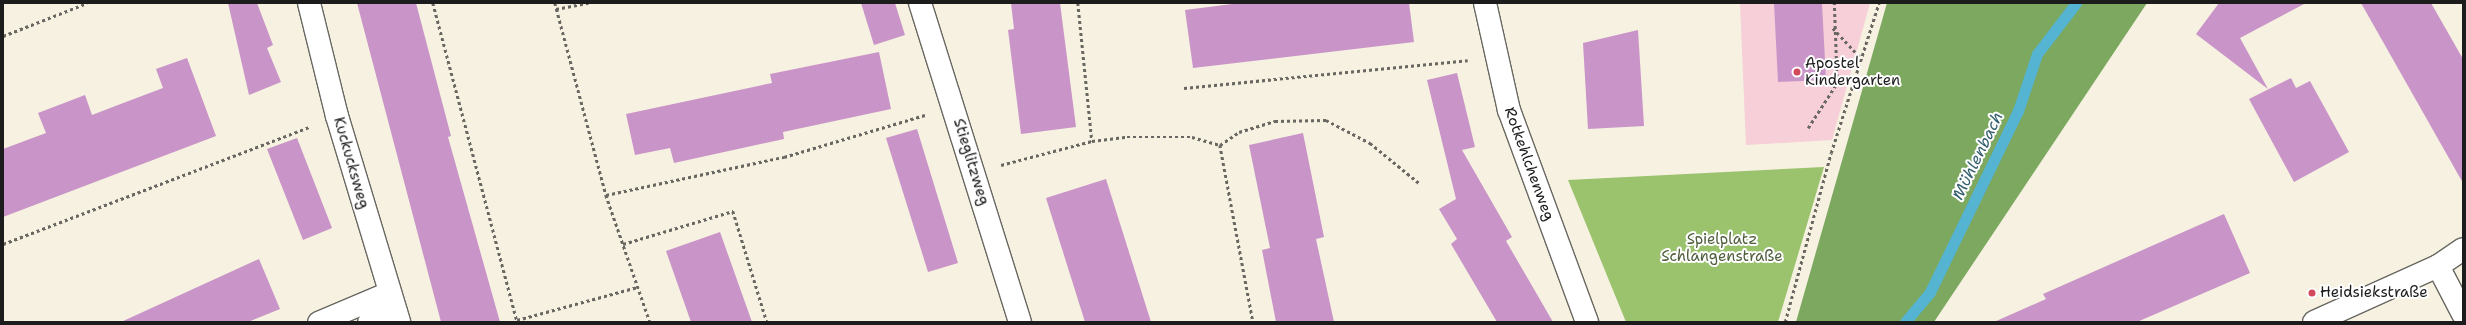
<!DOCTYPE html>
<meta charset="utf-8">
<style>
body{margin:0}
#map{position:relative;width:2466px;height:325px;overflow:hidden;background:#f6f1e1;font-family:"Shantell Sans",sans-serif}
div>[style]{position:absolute}
.built>*{inset:0;background:#f6cfd8}
.green>*{inset:0;background:#9bc26d}
.forest>*{inset:0;background:#7ca860}
.stream>*{height:11px;margin:-5.5px;padding:0 5.5px;transform-origin:5.5px;border-radius:5.5px;background:#54b4d2}
.building>*{inset:0;background:#c994c8}
.path>*{height:2.5px;margin-top:-1.25px;transform-origin:0;background:repeating-linear-gradient(90deg,#686761 0 3px,transparent 0 6px)}
.roads{filter:drop-shadow(1px 0 #686761) drop-shadow(-1px 0 #686761) drop-shadow(0 1px #686761) drop-shadow(0 -1px #686761)}
.service>*{height:21px;margin:-10.5px;padding:0 10.5px;transform-origin:10.5px;border-radius:10.5px;background:#fff}
.minor>*{height:22px;margin:-11px;padding:0 11px;transform-origin:11px;border-radius:11px;background:#fff}
.dots>*{width:11px;height:11px;translate:-50% -50%;box-sizing:border-box;border:2px solid #fff;border-radius:50%}
span{translate:-50% -50%;white-space:nowrap;text-align:center;line-height:1.15;-webkit-text-stroke:4px #fff;paint-order:stroke}
.poi-label{font-size:15px;color:#1c1c1c}
.left{translate:0 -50%;text-align:left}
.street-label{font-size:15px;color:#1c1c1c}
.park-label{font-size:15px;color:#4f5e3c}
.water-label{font-size:16px;color:#35606e;font-style:italic}
.frame{position:absolute;inset:0;border:4px solid #1c1c1c;pointer-events:none}
</style>
<div id="map">
<div class="built">
<div style="clip-path:polygon(1740px 3px,1870px 3px,1832px 140px,1746px 145px)"></div>
</div>
<div class="green">
<div style="clip-path:polygon(1824px 167px,1778px 322px,1626px 322px,1568px 180px)"></div>
</div>
<div class="forest">
<div style="clip-path:polygon(1887px 3px,2147px 3px,1934px 322px,1796px 322px)"></div>
</div>
<div class="stream">
<div style="left:1905px;top:322px;width:39px;rotate:-50deg"></div>
<div style="left:1930px;top:292px;width:201px;rotate:-64.1deg"></div>
<div style="left:2018px;top:111px;width:60px;rotate:-71.6deg"></div>
<div style="left:2037px;top:54px;width:64px;rotate:-52.6deg"></div>
</div>
<div class="building">
<div style="clip-path:polygon(228px 3px,257px 3px,273px 45px,267px 48px,281px 82px,249px 95px)"></div>
<div style="clip-path:polygon(357px 3px,416px 3px,451px 136px,448px 137px,500px 322px,441px 322px)"></div>
<div style="clip-path:polygon(861px 3px,895px 3px,905px 35px,874px 45px)"></div>
<div style="clip-path:polygon(1011px 3px,1060px 3px,1076px 127px,1021px 134px,1008px 30px,1014px 29px)"></div>
<div style="clip-path:polygon(1240px 3px,1409px 3px,1414px 42px,1193px 68px,1185px 10px)"></div>
<div style="clip-path:polygon(1774px 3px,1822px 3px,1826px 80px,1778px 82px)"></div>
<div style="clip-path:polygon(2219px 3px,2306px 3px,2240px 38px,2268px 89px,2196px 34px)"></div>
<div style="clip-path:polygon(2361px 3px,2431px 3px,2463px 59px,2463px 183px)"></div>
<div style="clip-path:polygon(1638px 30px,1644px 126px,1588px 129px,1583px 43px)"></div>
<div style="clip-path:polygon(879px 52px,891px 109px,783px 132px,784px 139px,674px 163px,670px 148px,635px 155px,626px 114px,772px 83px,770px 74px)"></div>
<div style="clip-path:polygon(187px 58px,216px 136px,3px 217px,3px 149px,46px 133px,38px 113px,85px 95px,92px 115px,118px 105px,163px 88px,156px 69px)"></div>
<div style="clip-path:polygon(1457px 73px,1475px 147px,1462px 150px,1512px 237px,1506px 241px,1553px 322px,1497px 322px,1451px 244px,1457px 239px,1439px 209px,1456px 199px,1427px 80px)"></div>
<div style="clip-path:polygon(2291px 78px,2296px 88px,2310px 81px,2349px 152px,2294px 182px,2249px 99px)"></div>
<div style="clip-path:polygon(917px 129px,958px 263px,928px 272px,886px 138px)"></div>
<div style="clip-path:polygon(1303px 133px,1324px 237px,1316px 239px,1334px 322px,1276px 322px,1262px 250px,1270px 248px,1249px 145px)"></div>
<div style="clip-path:polygon(297px 138px,332px 228px,303px 240px,267px 149px)"></div>
<div style="clip-path:polygon(1106px 179px,1151px 322px,1085px 322px,1046px 198px)"></div>
<div style="clip-path:polygon(2224px 214px,2250px 273px,2137px 322px,1994px 322px,2046px 299px,2043px 294px)"></div>
<div style="clip-path:polygon(720px 232px,752px 322px,691px 322px,666px 251px)"></div>
<div style="clip-path:polygon(259px 259px,280px 309px,248px 322px,121px 322px)"></div>
</div>
<div class="path">
<div style="left:433px;top:3px;width:330px;rotate:75.2deg"></div>
<div style="left:555px;top:3px;width:199px;rotate:75.1deg"></div>
<div style="left:606px;top:195px;width:134px;rotate:70.9deg"></div>
<div style="left:1078px;top:3px;width:139px;rotate:84.2deg"></div>
<div style="left:556px;top:9px;width:33px;rotate:-11deg"></div>
<div style="left:1833px;top:28px;width:41px;rotate:47deg"></div>
<div style="left:3px;top:36px;width:90px;rotate:-21.4deg"></div>
<div style="left:1184px;top:88px;width:285px;rotate:-5.6deg"></div>
<div style="left:1808px;top:128px;width:54px;rotate:-57.2deg"></div>
<div style="left:1837px;top:83px;width:80px;rotate:-92.1deg"></div>
<div style="left:1220px;top:145px;width:23px;rotate:-34deg"></div>
<div style="left:1239px;top:132px;width:38px;rotate:-17deg"></div>
<div style="left:1275px;top:121px;width:51px;rotate:-1.1deg"></div>
<div style="left:1326px;top:120px;width:50px;rotate:27.6deg"></div>
<div style="left:1370px;top:143px;width:63px;rotate:39.2deg"></div>
<div style="left:1001px;top:165px;width:94px;rotate:-14.8deg"></div>
<div style="left:1092px;top:141px;width:35px;rotate:-7deg"></div>
<div style="left:1127px;top:137px;width:65px"></div>
<div style="left:1192px;top:137px;width:29px;rotate:16deg"></div>
<div style="left:1220px;top:145px;width:180px;rotate:79.4deg"></div>
<div style="left:606px;top:195px;width:182px;rotate:-12.1deg"></div>
<div style="left:784px;top:157px;width:147px;rotate:-16.6deg"></div>
<div style="left:3px;top:244px;width:328px;rotate:-20.9deg"></div>
<div style="left:623px;top:244px;width:115px;rotate:-16.7deg"></div>
<div style="left:733px;top:211px;width:116px;rotate:73deg"></div>
<div style="left:517px;top:320px;width:125px;rotate:-15.3deg"></div>
<div style="left:1785px;top:322px;width:175px;rotate:-74.8deg"></div>
<div style="left:1831px;top:153px;width:157px;rotate:-72.3deg"></div>
</div>
<div class="roads">
<div class="service">
<div style="left:318px;top:322px;width:77px;rotate:-22.9deg"></div>
<div style="left:368px;top:322px;width:30px;rotate:-23deg"></div>
</div>
<div class="minor">
<div style="left:309px;top:3px;width:116px;rotate:76.1deg"></div>
<div style="left:337px;top:116px;width:215px;rotate:73.2deg"></div>
<div style="left:920px;top:3px;width:334px;rotate:72.6deg"></div>
<div style="left:1485px;top:3px;width:110px;rotate:77.4deg"></div>
<div style="left:1509px;top:110px;width:226px;rotate:69.8deg"></div>
<div style="left:2438px;top:266px;width:54px;rotate:62.5deg"></div>
<div style="left:2314px;top:322px;width:136px;rotate:-24.3deg"></div>
<div style="left:2438px;top:266px;width:30px;rotate:-34deg"></div>
</div>
</div>
<div class="dots">
<div style="left:1797px;top:72px;background:#d1495b"></div>
<div style="left:2312px;top:293px;background:#d1495b"></div>
</div>
<div class="poi-label">
<span class="left" style="left:1805px;top:72px">Apostel<br>Kindergarten</span>
<span class="left" style="left:2320px;top:293px">Heidsiekstraße</span>
</div>
<div class="street-label">
<span style="left:971px;top:162px;rotate:73deg">Stieglitzweg</span>
<span style="left:351px;top:163px;rotate:74deg">Kuckucksweg</span>
<span style="left:1529px;top:164px;rotate:70deg">Rotkehlchenweg</span>
</div>
<div class="park-label">
<span style="left:1722px;top:248px">Spielplatz<br>Schlangenstraße</span>
</div>
<div class="water-label">
<span style="left:1978px;top:156px;rotate:-64deg">Mühlenbach</span>
</div>
<div class="frame"></div>
</div>
